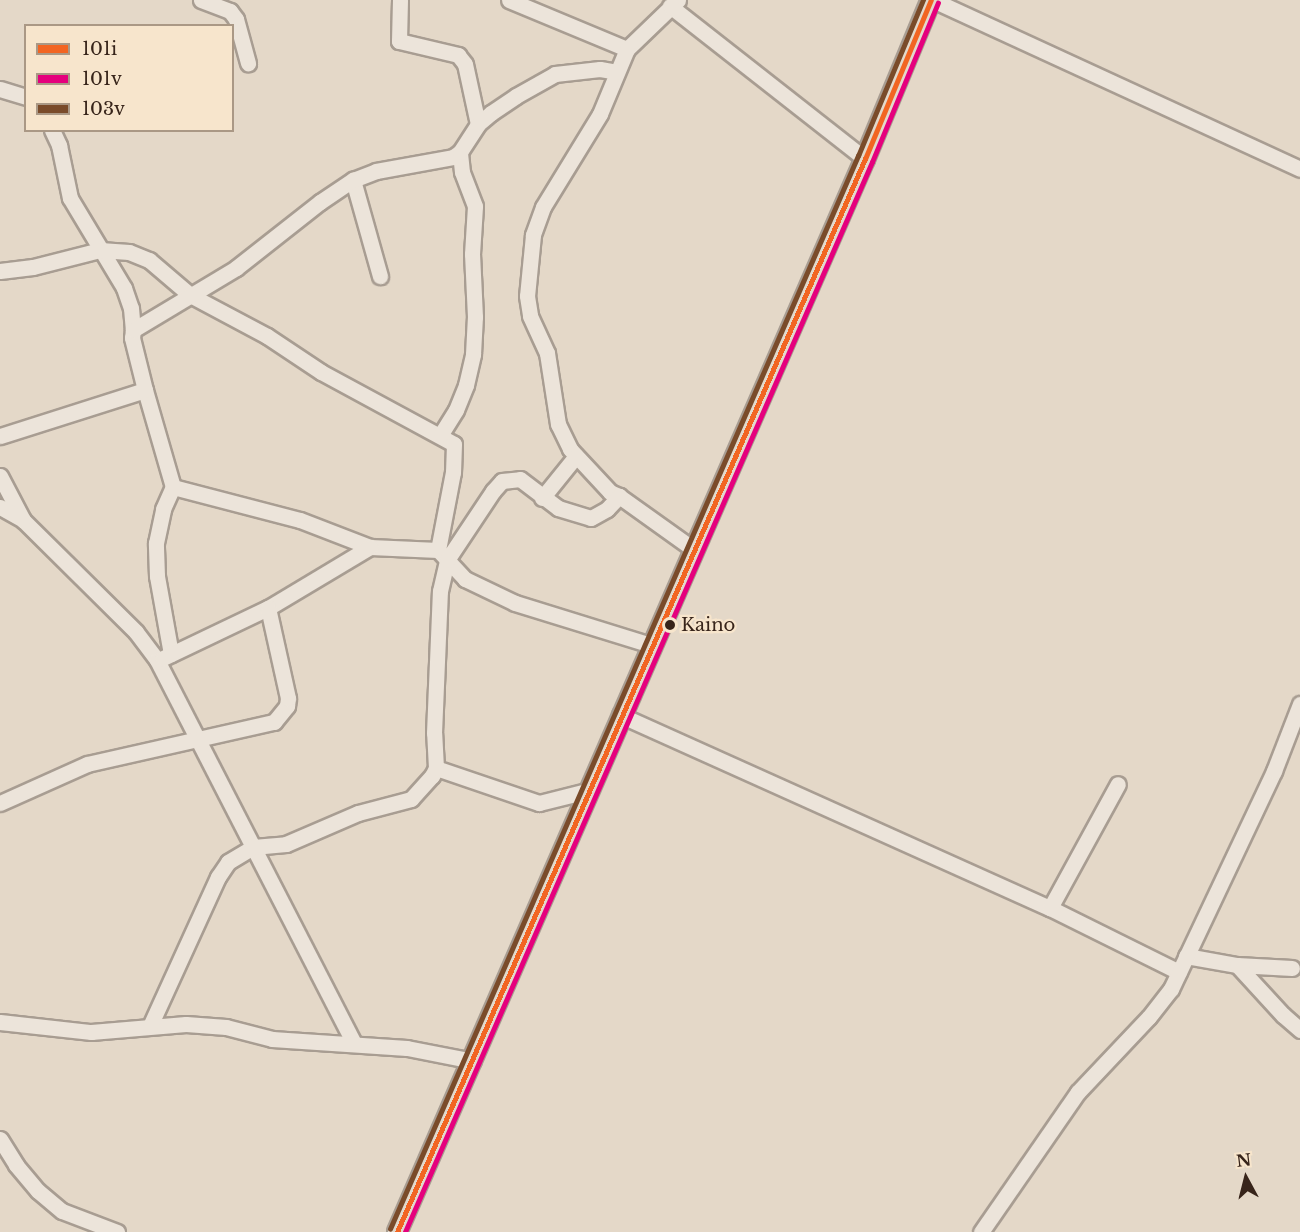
<!DOCTYPE html>
<style>
body{margin:0}
#map{position:relative;width:1300px;height:1232px;overflow:hidden;background:#e4d8c8;font-family:"Libre Baskerville",serif}
div>[style]{position:absolute}
.roads{filter:drop-shadow(2px 0 #a89d92) drop-shadow(-2px 0 #a89d92) drop-shadow(0 2px #a89d92) drop-shadow(0 -2px #a89d92)}
.minor>*{height:15px;margin:-7.5px;padding:0 7.5px;transform-origin:7.5px;border-radius:7.5px;background:#ece4da}
.major>*{height:18px;margin:-9px;padding:0 9px;transform-origin:9px;border-radius:9px;background:#e3d9cb}
.bus-1>*{height:4.5px;margin:-2.25px;padding:0 2.25px;transform-origin:2.25px;border-radius:2.25px;background:#f26522}
.bus-2>*{height:4.5px;margin:-2.25px;padding:0 2.25px;transform-origin:2.25px;border-radius:2.25px;background:#e5007d}
.bus-3>*{height:4.5px;margin:-2.25px;padding:0 2.25px;transform-origin:2.25px;border-radius:2.25px;background:#7a4b2a}
.dots>*{width:16px;height:16px;translate:-50% -50%;box-sizing:border-box;border:3px solid #f7e5cc;border-radius:50%}
span{translate:-50% -50%;white-space:nowrap;text-align:center;line-height:1.15;-webkit-text-stroke:4.5px #f7e5cc;paint-order:stroke}
.bus-label{font-size:18px;color:#37241a}
.left{translate:0 -50%;text-align:left}
.legend{position:absolute;left:24px;top:24px;width:210px;height:108px;box-sizing:border-box;background:#f7e5cc;border:2px solid #aa9885;margin:0;padding:8px 10px;list-style:none;font-size:18px;color:#37241a}
.legend li{display:flex;align-items:center;gap:12px;height:30px}
.legend b{width:30px;border:2px solid #aa9885}
.north{position:absolute;left:1216px;top:1148px;width:60px;height:60px;-webkit-text-stroke:4px #f7e5cc;paint-order:stroke;rotate:353deg;font-size:16px;font-weight:700;line-height:24px;text-align:center;color:#37241a}
.north::after{content:'';display:block;margin:auto;width:21px;height:27px;background:#37241a;clip-path:polygon(50% 0,100% 100%,50% 72%,0 100%)}
</style>
<div id="map">
<div class="roads">
<div class="minor">
<div style="left:201px;top:0;width:31px;rotate:21deg"></div>
<div style="left:230px;top:11px;width:10px;rotate:53deg"></div>
<div style="left:236px;top:19px;width:46px;rotate:74.7deg"></div>
<div style="left:400px;top:0;width:41px;rotate:91.4deg"></div>
<div style="left:399px;top:41px;width:61px;rotate:13.3deg"></div>
<div style="left:458px;top:55px;width:11px;rotate:52deg"></div>
<div style="left:465px;top:64px;width:61px;rotate:77.8deg"></div>
<div style="left:509px;top:0;width:128px;rotate:22.6deg"></div>
<div style="left:678px;top:0;width:71px;rotate:136.1deg"></div>
<div style="left:627px;top:49px;width:70px;rotate:112.6deg"></div>
<div style="left:600px;top:114px;width:109px;rotate:121.5deg"></div>
<div style="left:543px;top:207px;width:30px;rotate:110deg"></div>
<div style="left:533px;top:235px;width:61px;rotate:95.6deg"></div>
<div style="left:527px;top:296px;width:20px;rotate:81deg"></div>
<div style="left:530px;top:316px;width:41px;rotate:65.3deg"></div>
<div style="left:547px;top:353px;width:72px;rotate:81.2deg"></div>
<div style="left:558px;top:424px;width:28px;rotate:64deg"></div>
<div style="left:570px;top:449px;width:59px;rotate:47.1deg"></div>
<div style="left:610px;top:492px;width:10px;rotate:24deg"></div>
<div style="left:619px;top:496px;width:91px;rotate:35.6deg"></div>
<div style="left:933px;top:0;width:404px;rotate:24.7deg"></div>
<div style="left:670px;top:6px;width:248px;rotate:38.1deg"></div>
<div style="left:0;top:89px;width:27px;rotate:17deg"></div>
<div style="left:52px;top:130px;width:17px;rotate:65deg"></div>
<div style="left:59px;top:145px;width:54px;rotate:78.3deg"></div>
<div style="left:70px;top:198px;width:105px;rotate:59deg"></div>
<div style="left:124px;top:288px;width:21px;rotate:71deg"></div>
<div style="left:131px;top:308px;width:22px;rotate:85deg"></div>
<div style="left:353px;top:180px;width:100px;rotate:74.3deg"></div>
<div style="left:0;top:271px;width:33px;rotate:-7deg"></div>
<div style="left:33px;top:267px;width:69px;rotate:-14.2deg"></div>
<div style="left:100px;top:250px;width:29px;rotate:4deg"></div>
<div style="left:129px;top:252px;width:22px;rotate:22deg"></div>
<div style="left:149px;top:260px;width:54px;rotate:40.5deg"></div>
<div style="left:190px;top:295px;width:87px;rotate:28deg"></div>
<div style="left:267px;top:336px;width:65px;rotate:33.7deg"></div>
<div style="left:321px;top:372px;width:151px;rotate:28.4deg"></div>
<div style="left:454px;top:444px;width:28px;rotate:92deg"></div>
<div style="left:453px;top:472px;width:79px;rotate:100.9deg"></div>
<div style="left:438px;top:550px;width:40px;rotate:47deg"></div>
<div style="left:465px;top:579px;width:55px;rotate:25.6deg"></div>
<div style="left:515px;top:603px;width:142px;rotate:17.2deg"></div>
<div style="left:441px;top:434px;width:28px;rotate:-58deg"></div>
<div style="left:456px;top:410px;width:27px;rotate:-68deg"></div>
<div style="left:466px;top:385px;width:32px;rotate:-77deg"></div>
<div style="left:473px;top:354px;width:37px;rotate:-87deg"></div>
<div style="left:475px;top:317px;width:63px;rotate:-92.7deg"></div>
<div style="left:472px;top:254px;width:48px;rotate:-86.4deg"></div>
<div style="left:475px;top:206px;width:36px;rotate:-111deg"></div>
<div style="left:462px;top:172px;width:20px;rotate:-96deg"></div>
<div style="left:0;top:436px;width:152px;rotate:-17.6deg"></div>
<div style="left:0;top:476px;width:50px;rotate:62.4deg"></div>
<div style="left:23px;top:520px;width:159px;rotate:44.7deg"></div>
<div style="left:136px;top:632px;width:35px;rotate:53deg"></div>
<div style="left:157px;top:660px;width:431px;rotate:62.8deg"></div>
<div style="left:173px;top:487px;width:131px;rotate:14.6deg"></div>
<div style="left:300px;top:520px;width:75px;rotate:21.1deg"></div>
<div style="left:370px;top:547px;width:68px;rotate:2.5deg"></div>
<div style="left:542px;top:498px;width:54px;rotate:-51deg"></div>
<div style="left:0;top:507px;width:26px;rotate:29deg"></div>
<div style="left:171px;top:654px;width:79px;rotate:-100.2deg"></div>
<div style="left:157px;top:576px;width:33px;rotate:-92deg"></div>
<div style="left:156px;top:543px;width:35px;rotate:-78deg"></div>
<div style="left:163px;top:509px;width:24px;rotate:-66deg"></div>
<div style="left:173px;top:487px;width:101px;rotate:-106.1deg"></div>
<div style="left:145px;top:390px;width:54px;rotate:-104deg"></div>
<div style="left:132px;top:338px;width:8px;rotate:-83deg"></div>
<div style="left:133px;top:330px;width:120px;rotate:-31deg"></div>
<div style="left:236px;top:268px;width:107px;rotate:-38.2deg"></div>
<div style="left:320px;top:202px;width:40px;rotate:-34deg"></div>
<div style="left:353px;top:180px;width:25px;rotate:-21deg"></div>
<div style="left:376px;top:171px;width:78px;rotate:-10.3deg"></div>
<div style="left:453px;top:157px;width:9px;rotate:-36deg"></div>
<div style="left:460px;top:152px;width:33px;rotate:-57deg"></div>
<div style="left:478px;top:124px;width:17px;rotate:-40deg"></div>
<div style="left:491px;top:113px;width:30px;rotate:-34deg"></div>
<div style="left:516px;top:96px;width:45px;rotate:-29.4deg"></div>
<div style="left:555px;top:74px;width:45px;rotate:-6.3deg"></div>
<div style="left:600px;top:69px;width:17px;rotate:10deg"></div>
<div style="left:163px;top:658px;width:116px;rotate:-25.5deg"></div>
<div style="left:268px;top:608px;width:119px;rotate:-30.9deg"></div>
<div style="left:620px;top:715px;width:471px;rotate:24.2deg"></div>
<div style="left:1050px;top:908px;width:144px;rotate:26.4deg"></div>
<div style="left:436px;top:768px;width:109px;rotate:18.8deg"></div>
<div style="left:539px;top:803px;width:49px;rotate:-14deg"></div>
<div style="left:0;top:803px;width:95px;rotate:-24.1deg"></div>
<div style="left:87px;top:764px;width:192px;rotate:-12.7deg"></div>
<div style="left:274px;top:722px;width:21px;rotate:-51deg"></div>
<div style="left:287px;top:706px;width:8px;rotate:-83deg"></div>
<div style="left:288px;top:698px;width:92px;rotate:-102.5deg"></div>
<div style="left:1050px;top:908px;width:141px;rotate:-61.3deg"></div>
<div style="left:1186px;top:956px;width:52px;rotate:10deg"></div>
<div style="left:1237px;top:965px;width:55px;rotate:3.1deg"></div>
<div style="left:1237px;top:965px;width:68px;rotate:47.4deg"></div>
<div style="left:1283px;top:1015px;width:23px;rotate:41deg"></div>
<div style="left:0;top:1022px;width:92px;rotate:6.3deg"></div>
<div style="left:91px;top:1032px;width:95px;rotate:-4.8deg"></div>
<div style="left:186px;top:1024px;width:40px;rotate:4.3deg"></div>
<div style="left:226px;top:1027px;width:48px;rotate:14.6deg"></div>
<div style="left:272px;top:1039px;width:135px;rotate:3.8deg"></div>
<div style="left:407px;top:1048px;width:67px;rotate:11.1deg"></div>
<div style="left:150px;top:1026px;width:164px;rotate:-65.5deg"></div>
<div style="left:218px;top:877px;width:18px;rotate:-56deg"></div>
<div style="left:228px;top:862px;width:29px;rotate:-31deg"></div>
<div style="left:253px;top:847px;width:33px;rotate:-5deg"></div>
<div style="left:286px;top:844px;width:78px;rotate:-23.3deg"></div>
<div style="left:358px;top:813px;width:55px;rotate:-14.8deg"></div>
<div style="left:411px;top:799px;width:31px;rotate:-48deg"></div>
<div style="left:432px;top:776px;width:9px;rotate:-63deg"></div>
<div style="left:436px;top:768px;width:35px;rotate:-93deg"></div>
<div style="left:434px;top:733px;width:142px;rotate:-87.6deg"></div>
<div style="left:440px;top:591px;width:32px;rotate:-77deg"></div>
<div style="left:447px;top:560px;width:83px;rotate:-56.3deg"></div>
<div style="left:493px;top:491px;width:13px;rotate:-48deg"></div>
<div style="left:502px;top:481px;width:18px;rotate:-6deg"></div>
<div style="left:520px;top:479px;width:48px;rotate:37.3deg"></div>
<div style="left:558px;top:508px;width:34px;rotate:17deg"></div>
<div style="left:591px;top:518px;width:18px;rotate:-29deg"></div>
<div style="left:607px;top:509px;width:18px;rotate:-47deg"></div>
<div style="left:0;top:1139px;width:31px;rotate:58deg"></div>
<div style="left:16px;top:1165px;width:34px;rotate:50deg"></div>
<div style="left:38px;top:1191px;width:31px;rotate:40deg"></div>
<div style="left:62px;top:1211px;width:59px;rotate:20.9deg"></div>
<div style="left:981px;top:1232px;width:170px;rotate:-55.3deg"></div>
<div style="left:1078px;top:1092px;width:103px;rotate:-46.6deg"></div>
<div style="left:1149px;top:1017px;width:36px;rotate:-52deg"></div>
<div style="left:1171px;top:989px;width:241px;rotate:-64.7deg"></div>
<div style="left:1274px;top:771px;width:72px;rotate:-68.8deg"></div>
</div>
<div class="major">
<div style="left:397px;top:1232px;width:1171px;rotate:-66.44deg"></div>
<div style="left:865px;top:159px;width:172px;rotate:-67.5deg"></div>
</div>
</div>
<div class="bus-1">
<div style="left:397px;top:1232px;width:1171px;rotate:-66.44deg"></div>
<div style="left:865px;top:159px;width:172px;rotate:-67.5deg"></div>
</div>
<div class="bus-2">
<div style="left:405px;top:1232px;width:1167px;rotate:-66.42deg"></div>
<div style="left:872px;top:162px;width:172px;rotate:-67.5deg"></div>
</div>
<div class="bus-3">
<div style="left:390px;top:1229px;width:1171px;rotate:-66.44deg"></div>
<div style="left:858px;top:156px;width:169px;rotate:-67.4deg"></div>
</div>
<div class="dots">
<div style="left:670px;top:625px;background:#37241a"></div>
</div>
<div class="bus-label">
<span class="left" style="left:681px;top:625px">Kaino</span>
</div>
<ul class="legend">
<li><b style="height:8px;background:#f26522"></b>101i</li>
<li><b style="height:8px;background:#e5007d"></b>101v</li>
<li><b style="height:8px;background:#7a4b2a"></b>103v</li>
</ul>
<div class="north">N</div>
</div>
